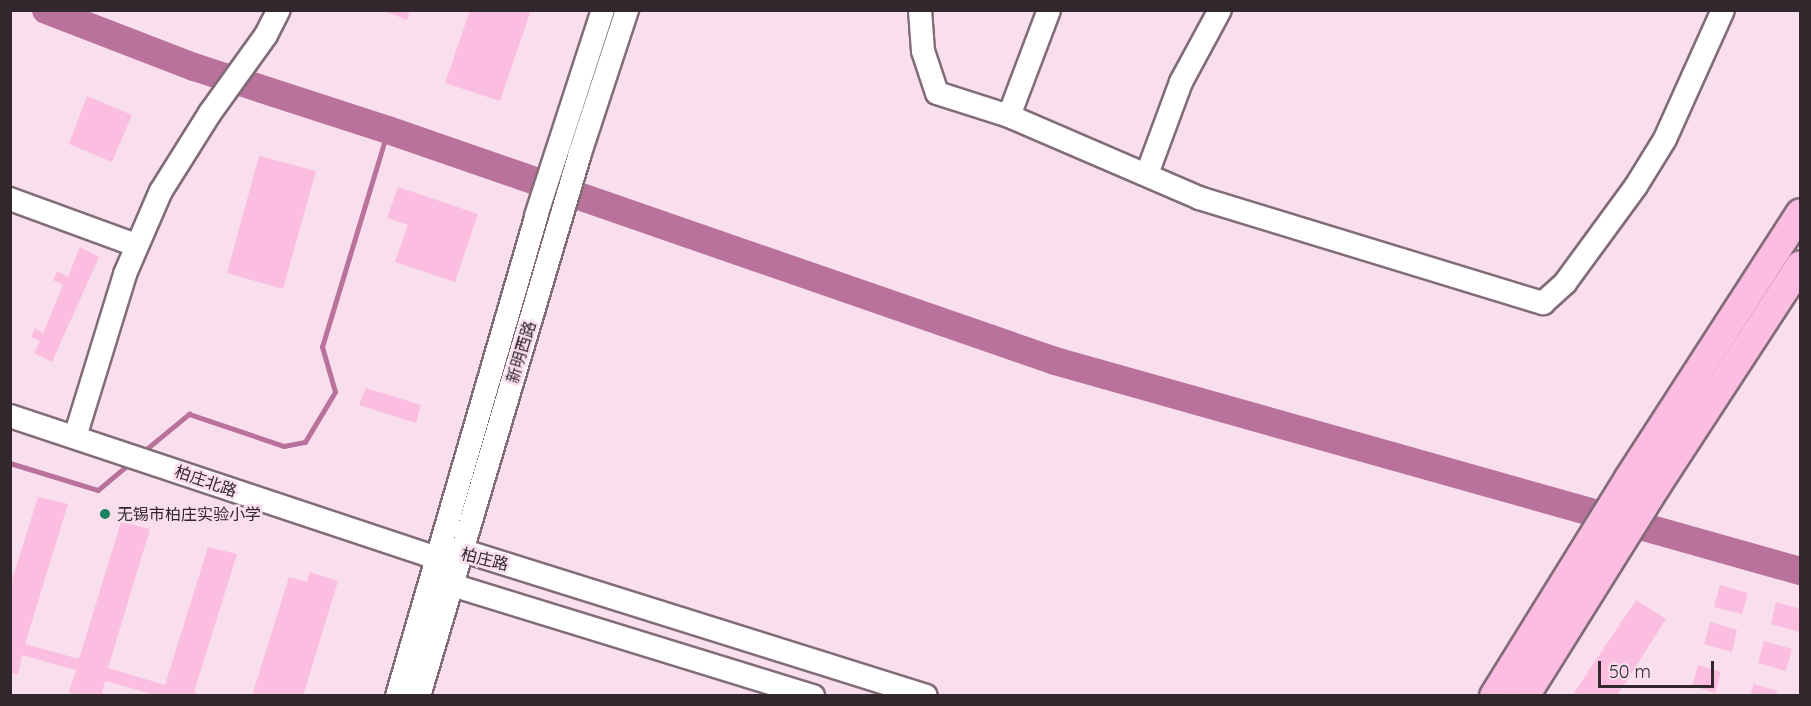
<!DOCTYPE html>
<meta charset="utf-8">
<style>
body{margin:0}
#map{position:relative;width:1811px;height:706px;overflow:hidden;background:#f9dfed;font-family:Quicksand,"Noto Sans SC",sans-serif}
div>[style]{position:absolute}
.stream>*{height:4.5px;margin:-2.25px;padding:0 2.25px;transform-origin:2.25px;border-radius:2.25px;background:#b8729b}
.river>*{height:28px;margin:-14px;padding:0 14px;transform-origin:14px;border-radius:14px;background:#b8729b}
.building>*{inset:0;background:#fbbde0}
.roads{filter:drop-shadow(2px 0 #826c78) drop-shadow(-2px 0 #826c78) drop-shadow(0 2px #826c78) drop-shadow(0 -2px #826c78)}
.minor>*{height:22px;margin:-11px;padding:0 11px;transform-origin:11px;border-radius:11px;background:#fff}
.major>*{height:28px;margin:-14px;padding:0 14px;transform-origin:14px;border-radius:14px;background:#fdbde3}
.dots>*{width:16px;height:16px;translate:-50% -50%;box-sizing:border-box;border:3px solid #f9dfed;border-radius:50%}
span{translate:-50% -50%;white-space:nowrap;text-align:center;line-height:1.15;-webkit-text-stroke:5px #f9dfed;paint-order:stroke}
.street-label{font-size:16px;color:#31272c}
.poi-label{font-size:16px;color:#31272c}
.left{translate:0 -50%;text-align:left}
.frame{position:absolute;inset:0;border:12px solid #31272c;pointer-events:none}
.scale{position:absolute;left:1598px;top:661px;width:116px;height:27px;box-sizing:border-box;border:3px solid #31272c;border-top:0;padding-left:8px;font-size:18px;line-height:21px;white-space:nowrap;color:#31272c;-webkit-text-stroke:4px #f9dfed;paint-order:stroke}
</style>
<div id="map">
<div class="stream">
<div style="left:143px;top:452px;width:60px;rotate:-39.6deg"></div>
<div style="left:189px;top:414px;width:100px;rotate:18.6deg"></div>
<div style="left:284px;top:446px;width:21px;rotate:-11deg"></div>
<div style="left:305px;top:442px;width:58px;rotate:-59deg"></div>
<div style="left:335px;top:392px;width:47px;rotate:-106.1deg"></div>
<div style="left:322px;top:347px;width:227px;rotate:-73.1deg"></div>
<div style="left:10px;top:463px;width:92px;rotate:17.1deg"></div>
<div style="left:98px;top:490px;width:40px;rotate:-40deg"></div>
</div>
<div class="river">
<div style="left:46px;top:10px;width:159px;rotate:21.1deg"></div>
<div style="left:194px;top:67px;width:204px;rotate:18deg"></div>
<div style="left:388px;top:130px;width:706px;rotate:19.1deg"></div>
<div style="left:1055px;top:361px;width:774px;rotate:15.74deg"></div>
</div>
<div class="building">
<div style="clip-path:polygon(382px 10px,410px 10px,407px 20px)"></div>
<div style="clip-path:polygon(470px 10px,531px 10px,500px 101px,445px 83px)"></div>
<div style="clip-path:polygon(87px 96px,132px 115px,112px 162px,69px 144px)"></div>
<div style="clip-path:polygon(259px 156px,316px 171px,283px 289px,227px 273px)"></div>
<div style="clip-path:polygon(398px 187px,478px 214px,455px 282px,395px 262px,408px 225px,387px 218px)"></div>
<div style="clip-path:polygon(80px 247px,99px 257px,52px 362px,34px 353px,40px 341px,31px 337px,35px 328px,43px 333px,63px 285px,53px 280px,57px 271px,68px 277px)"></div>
<div style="clip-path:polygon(366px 388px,421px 405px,416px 423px,359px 405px)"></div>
<div style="clip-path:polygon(38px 497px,68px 504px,25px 644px,79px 659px,121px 522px,150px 529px,108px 668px,165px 685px,208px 547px,237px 554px,194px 692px,202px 696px,159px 696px,105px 681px,101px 696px,80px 696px,69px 692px,76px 670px,22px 655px,18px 675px,10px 672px,10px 586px)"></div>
<div style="clip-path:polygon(310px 572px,338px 581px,303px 696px,252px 696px,289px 577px,307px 582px)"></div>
<div style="clip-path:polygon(1720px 585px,1748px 593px,1742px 614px,1714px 607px)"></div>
<div style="clip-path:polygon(1636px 600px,1666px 619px,1617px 696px,1572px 696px)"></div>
<div style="clip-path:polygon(1776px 602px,1800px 609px,1799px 632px,1771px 624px)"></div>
<div style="clip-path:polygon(1710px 622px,1737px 630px,1732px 652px,1704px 644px)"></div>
<div style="clip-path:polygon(1764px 641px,1792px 649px,1786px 671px,1758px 663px)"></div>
<div style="clip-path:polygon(1698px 665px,1721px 672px,1715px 693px,1692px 686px)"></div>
<div style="clip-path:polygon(1754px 684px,1777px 691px,1776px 696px,1750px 696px)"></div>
</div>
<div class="roads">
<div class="minor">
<div style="left:920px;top:10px;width:41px;rotate:85.8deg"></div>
<div style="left:923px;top:51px;width:44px;rotate:71.6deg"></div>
<div style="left:937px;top:93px;width:76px;rotate:17.7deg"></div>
<div style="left:1049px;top:10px;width:113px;rotate:110.7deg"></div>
<div style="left:1009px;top:116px;width:207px;rotate:23.3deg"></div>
<div style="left:1199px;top:198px;width:360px;rotate:17deg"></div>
<div style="left:1543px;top:303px;width:30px;rotate:-42deg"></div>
<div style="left:1565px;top:283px;width:120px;rotate:-53.8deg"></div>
<div style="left:1636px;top:186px;width:55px;rotate:-58.3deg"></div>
<div style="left:1665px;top:139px;width:141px;rotate:-65.8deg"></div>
<div style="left:1147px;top:174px;width:98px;rotate:-69.7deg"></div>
<div style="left:1181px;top:82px;width:82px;rotate:-61.6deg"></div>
<div style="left:10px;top:199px;width:134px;rotate:20.1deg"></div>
<div style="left:10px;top:416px;width:449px;rotate:18.4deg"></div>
<div style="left:75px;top:437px;width:170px;rotate:-72.9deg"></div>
<div style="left:125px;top:274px;width:90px;rotate:-66.6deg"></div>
<div style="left:161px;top:191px;width:92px;rotate:-57.9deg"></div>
<div style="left:210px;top:113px;width:96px;rotate:-54.3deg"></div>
<div style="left:266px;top:35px;width:28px;rotate:-63deg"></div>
<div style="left:448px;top:554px;width:14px;rotate:-17deg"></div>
<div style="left:461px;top:550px;width:487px;rotate:17.4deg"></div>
<div style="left:444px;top:572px;width:15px;rotate:58deg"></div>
<div style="left:452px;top:585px;width:378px;rotate:17.1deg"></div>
<div style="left:397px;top:696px;width:500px;rotate:-73.8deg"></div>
<div style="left:536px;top:216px;width:217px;rotate:-72deg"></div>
<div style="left:419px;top:696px;width:566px;rotate:-73.48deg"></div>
<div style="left:580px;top:153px;width:151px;rotate:-71.8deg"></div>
</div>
<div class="major">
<div style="left:1494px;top:696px;width:256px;rotate:-58.2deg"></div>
<div style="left:1629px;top:478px;width:315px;rotate:-57.1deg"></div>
<div style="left:1525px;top:696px;width:249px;rotate:-58deg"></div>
<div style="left:1657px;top:485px;width:262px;rotate:-56.9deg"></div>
</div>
</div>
<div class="dots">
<div style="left:105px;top:514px;background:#1a845f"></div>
</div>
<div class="street-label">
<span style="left:521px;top:352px;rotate:-73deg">新明西路</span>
<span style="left:206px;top:481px;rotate:19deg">柏庄北路</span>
<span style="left:485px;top:559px;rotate:14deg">柏庄路</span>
</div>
<div class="poi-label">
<span class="left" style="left:117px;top:514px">无锡市柏庄实验小学</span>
</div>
<div class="frame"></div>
<div class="scale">50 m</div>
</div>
